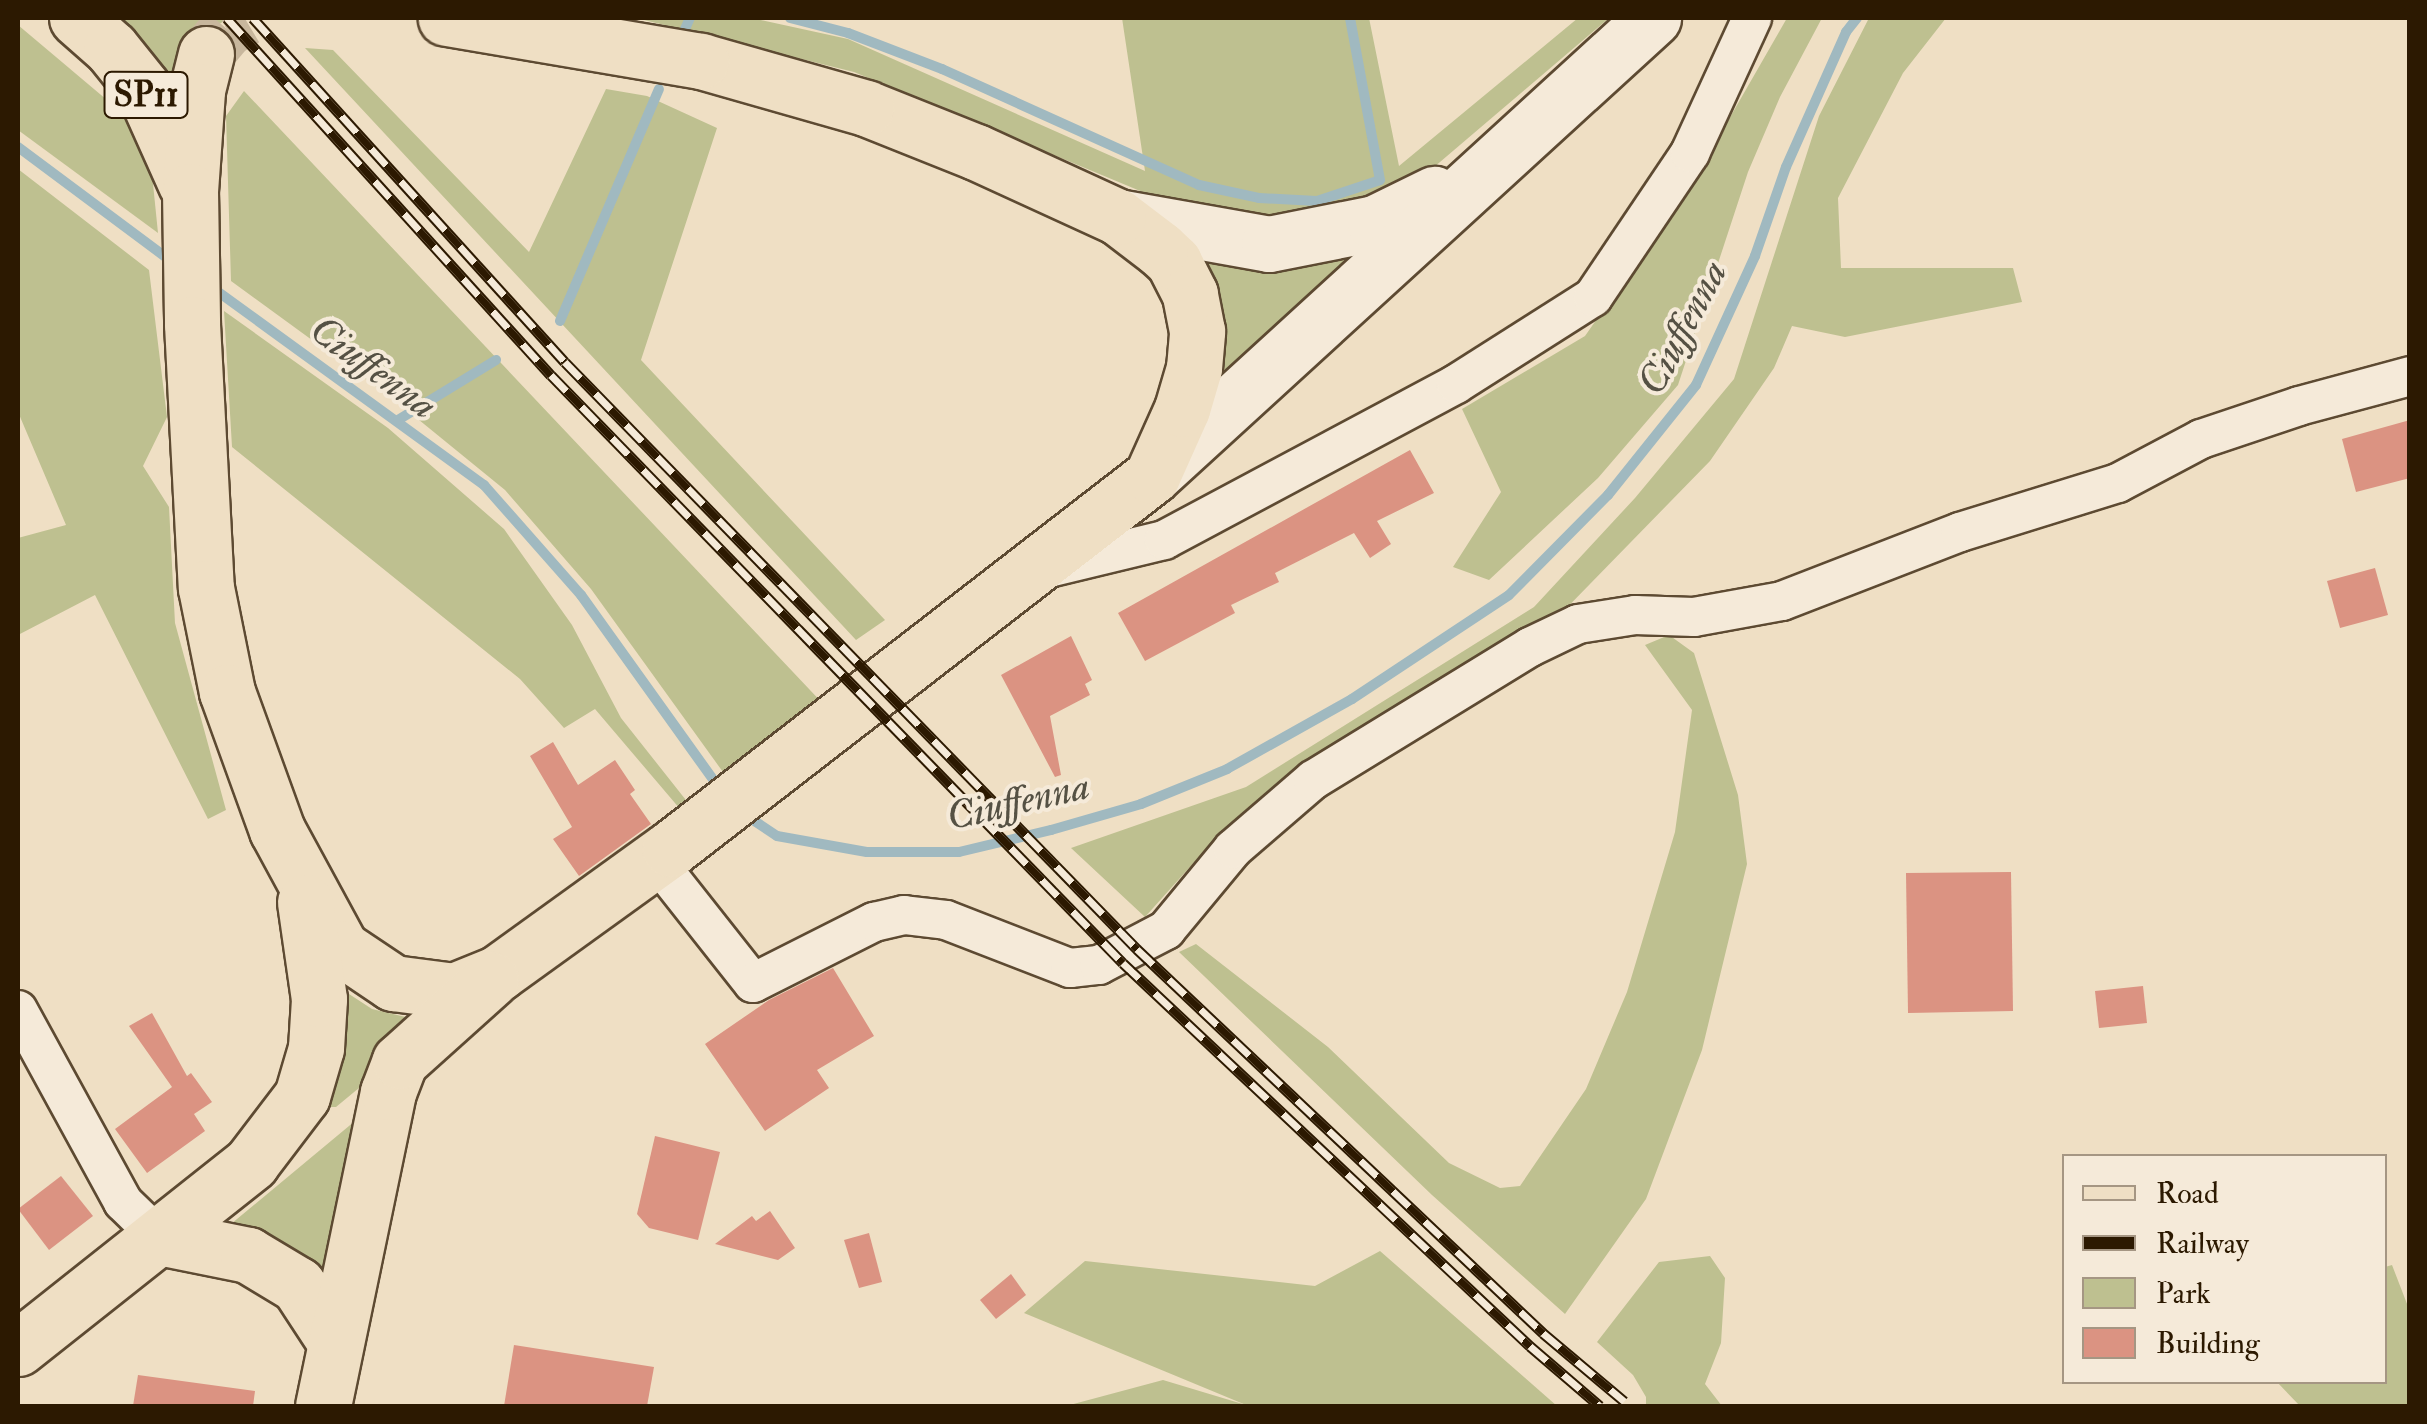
<!DOCTYPE html>
<style>
body{margin:0}
#map{position:relative;width:2427px;height:1424px;overflow:hidden;background:#efdfc4;font-family:"IM FELL Double Pica",serif}
div>[style]{position:absolute}
.green>*{inset:0;background:#bec090}
.stream>*{height:10px;margin:-5px;padding:0 5px;transform-origin:5px;border-radius:5px;background:#a0b9c0}
.building>*{inset:0;background:#db9382}
.primary-tunnel>*{height:55px;margin-top:-27.5px;transform-origin:0;background:repeating-linear-gradient(90deg,#c8b79d 0 55px,transparent 0 83px)}
.roads{filter:drop-shadow(2px 0 #5d4a32) drop-shadow(-2px 0 #5d4a32) drop-shadow(0 2px #5d4a32) drop-shadow(0 -2px #5d4a32)}
.street>*{height:38px;margin:-19px;padding:0 19px;transform-origin:19px;border-radius:19px;background:#f5ead9}
.secondary>*{height:55px;margin:-27.5px;padding:0 27.5px;transform-origin:27.5px;border-radius:27.5px;background:#f5ead9}
.primary>*{height:55px;margin:-27.5px;padding:0 27.5px;transform-origin:27.5px;border-radius:27.5px;background:#efdfc4}
.rail>*{height:11px;margin-top:-5.5px;transform-origin:0;background:repeating-linear-gradient(90deg,#f5ead9 0 22px,#2c1901 0 44px);box-sizing:border-box;border-block:2px solid #2c1901}
span{translate:-50% -50%;white-space:nowrap;text-align:center;line-height:1.15;-webkit-text-stroke:8px #f5ead9;paint-order:stroke}
.shield-label span{padding:2px 8px;background:#f5ead9;border:2px solid;border-radius:8px;-webkit-text-stroke-width:0}
.shield-label{font-size:35px;color:#2c1901;font-weight:700}
.water-label{font-size:40px;color:#555144;font-style:italic}
.frame{position:absolute;inset:0;border:20px solid #2c1901;pointer-events:none}
.legend{position:absolute;left:2062px;top:1154px;width:325px;height:230px;box-sizing:border-box;background:#f5ead9;border:2px solid #a59683;margin:0;padding:12px 18px;list-style:none;font-size:30px;color:#2c1901}
.legend li{display:flex;align-items:center;gap:20px;height:50px}
.legend b{width:50px;border:2px solid #a59683}
</style>
<div id="map">
<div class="green">
<div style="clip-path:polygon(108px 18px,229px 18px,203px 34px,185px 115px)"></div>
<div style="clip-path:polygon(636px 18px,752px 18px,848px 39px,1145px 171px,1122px 18px,1369px 18px,1399px 166px,1578px 18px,1609px 18px,1413px 185px,1298px 226px,1218px 217px,1145px 193px,854px 72px)"></div>
<div style="clip-path:polygon(1787px 18px,1822px 18px,1780px 97px,1748px 172px,1678px 385px,1598px 478px,1489px 580px,1453px 567px,1501px 492px,1462px 409px,1585px 336px,1694px 180px)"></div>
<div style="clip-path:polygon(1869px 18px,1946px 18px,1903px 73px,1838px 198px,1841px 268px,2013px 268px,2022px 302px,1845px 337px,1792px 326px,1774px 368px,1710px 461px,1550px 625px,1395px 710px,1215px 839px,1145px 917px,1071px 848px,1246px 787px,1534px 607px,1635px 498px,1734px 379px,1819px 116px)"></div>
<div style="clip-path:polygon(18px 25px,126px 116px,152px 174px,158px 233px,18px 130px)"></div>
<div style="clip-path:polygon(305px 48px,333px 50px,529px 252px,606px 89px,647px 96px,717px 128px,641px 360px,885px 620px,856px 640px)"></div>
<div style="clip-path:polygon(244px 91px,827px 708px,728px 779px,591px 589px,505px 490px,397px 402px,231px 281px,226px 116px)"></div>
<div style="clip-path:polygon(18px 169px,149px 270px,167px 417px,143px 466px,169px 507px,175px 623px,226px 810px,208px 819px,95px 595px,18px 635px,18px 538px,66px 525px,18px 412px)"></div>
<div style="clip-path:polygon(1392px 238px,1208px 411px,1199px 250px)"></div>
<div style="clip-path:polygon(224px 311px,388px 428px,504px 529px,572px 625px,621px 718px,693px 809px,686px 816px,595px 709px,564px 728px,520px 679px,232px 447px)"></div>
<div style="clip-path:polygon(1669px 635px,1694px 653px,1738px 795px,1747px 864px,1702px 1050px,1646px 1199px,1565px 1314px,1432px 1195px,1179px 952px,1196px 944px,1328px 1047px,1449px 1163px,1500px 1188px,1520px 1186px,1586px 1089px,1627px 992px,1675px 832px,1692px 710px,1645px 645px)"></div>
<div style="clip-path:polygon(349px 994px,372px 1009px,418px 1020px,394px 1059px,336px 1107px,329px 1107px,342px 1049px,344px 997px)"></div>
<div style="clip-path:polygon(355px 1121px,326px 1275px,272px 1238px,231px 1224px)"></div>
<div style="clip-path:polygon(1380px 1251px,1557px 1406px,1066px 1406px,1163px 1380px,1246px 1405px,1024px 1313px,1085px 1261px,1315px 1286px)"></div>
<div style="clip-path:polygon(1710px 1256px,1725px 1278px,1721px 1343px,1705px 1384px,1722px 1406px,1646px 1406px,1646px 1397px,1633px 1375px,1597px 1342px,1659px 1262px)"></div>
<div style="clip-path:polygon(2392px 1265px,2409px 1309px,2409px 1406px,2300px 1406px,2277px 1382px,2384px 1382px,2385px 1267px)"></div>
</div>
<div class="stream">
<div style="left:790px;top:18px;width:60px;rotate:14.5deg"></div>
<div style="left:848px;top:33px;width:101px;rotate:21deg"></div>
<div style="left:942px;top:69px;width:282px;rotate:24.3deg"></div>
<div style="left:1199px;top:185px;width:61px;rotate:12.2deg"></div>
<div style="left:1259px;top:198px;width:58px;rotate:3deg"></div>
<div style="left:1317px;top:201px;width:66px;rotate:-18.4deg"></div>
<div style="left:1380px;top:180px;width:165px;rotate:-100.5deg"></div>
<div style="left:685px;top:29px;width:12px;rotate:-66deg"></div>
<div style="left:18px;top:147px;width:191px;rotate:36.7deg"></div>
<div style="left:210px;top:286px;width:339px;rotate:36deg"></div>
<div style="left:484px;top:485px;width:147px;rotate:48.6deg"></div>
<div style="left:581px;top:595px;width:237px;rotate:54.4deg"></div>
<div style="left:560px;top:321px;width:252px;rotate:-66.9deg"></div>
<div style="left:398px;top:420px;width:115px;rotate:-31.5deg"></div>
<div style="left:741px;top:812px;width:43px;rotate:33.7deg"></div>
<div style="left:777px;top:836px;width:91px;rotate:10.1deg"></div>
<div style="left:867px;top:852px;width:92px"></div>
<div style="left:959px;top:852px;width:95px;rotate:-13.4deg"></div>
<div style="left:1051px;top:830px;width:94px;rotate:-16.1deg"></div>
<div style="left:1141px;top:804px;width:93px;rotate:-22.1deg"></div>
<div style="left:1227px;top:769px;width:143px;rotate:-29.2deg"></div>
<div style="left:1352px;top:699px;width:188px;rotate:-33.5deg"></div>
<div style="left:1509px;top:595px;width:141px;rotate:-45.3deg"></div>
<div style="left:1608px;top:495px;width:141px;rotate:-51.3deg"></div>
<div style="left:1696px;top:385px;width:142px;rotate:-65.4deg"></div>
<div style="left:1755px;top:256px;width:94px;rotate:-70.8deg"></div>
<div style="left:1786px;top:167px;width:148px;rotate:-66deg"></div>
<div style="left:1846px;top:32px;width:18px;rotate:-52deg"></div>
</div>
<div class="building">
<div style="clip-path:polygon(2410px 420px,2410px 478px,2356px 492px,2342px 439px)"></div>
<div style="clip-path:polygon(1410px 450px,1434px 493px,1377px 521px,1391px 544px,1370px 558px,1354px 533px,1275px 573px,1279px 582px,1231px 605px,1235px 613px,1145px 661px,1118px 613px)"></div>
<div style="clip-path:polygon(2375px 568px,2388px 615px,2340px 628px,2327px 581px)"></div>
<div style="clip-path:polygon(1071px 636px,1092px 680px,1085px 684px,1090px 695px,1050px 716px,1061px 775px,1055px 777px,1001px 675px)"></div>
<div style="clip-path:polygon(553px 742px,578px 785px,615px 760px,635px 790px,630px 794px,651px 824px,579px 876px,553px 839px,572px 827px,530px 756px)"></div>
<div style="clip-path:polygon(2011px 872px,2013px 1011px,1908px 1013px,1906px 873px)"></div>
<div style="clip-path:polygon(833px 968px,874px 1036px,817px 1070px,829px 1088px,765px 1131px,705px 1044px,769px 1000px)"></div>
<div style="clip-path:polygon(2143px 986px,2147px 1023px,2099px 1028px,2095px 991px)"></div>
<div style="clip-path:polygon(152px 1013px,187px 1076px,191px 1073px,212px 1102px,194px 1114px,205px 1131px,147px 1173px,115px 1129px,172px 1087px,129px 1026px)"></div>
<div style="clip-path:polygon(655px 1136px,720px 1152px,698px 1240px,649px 1228px,637px 1214px)"></div>
<div style="clip-path:polygon(61px 1176px,93px 1216px,49px 1250px,18px 1209px)"></div>
<div style="clip-path:polygon(770px 1211px,795px 1248px,778px 1260px,715px 1244px,752px 1216px,756px 1221px)"></div>
<div style="clip-path:polygon(869px 1233px,882px 1282px,859px 1288px,844px 1240px)"></div>
<div style="clip-path:polygon(1011px 1274px,1026px 1295px,996px 1319px,980px 1300px)"></div>
<div style="clip-path:polygon(514px 1345px,654px 1367px,647px 1406px,504px 1406px)"></div>
<div style="clip-path:polygon(138px 1375px,255px 1391px,253px 1406px,133px 1406px)"></div>
</div>
<div class="primary-tunnel">
<div style="left:206px;top:54px;width:33px;rotate:-50deg"></div>
<div style="left:227px;top:29px;width:21px;rotate:-31deg"></div>
</div>
<div class="roads">
<div class="street">
<div style="left:1040px;top:570px;width:128px;rotate:-13.6deg"></div>
<div style="left:1164px;top:540px;width:331px;rotate:-28.1deg"></div>
<div style="left:1456px;top:384px;width:162px;rotate:-32.4deg"></div>
<div style="left:1593px;top:297px;width:174px;rotate:-56deg"></div>
<div style="left:1690px;top:153px;width:149px;rotate:-65.3deg"></div>
<div style="left:655px;top:859px;width:158px;rotate:51.7deg"></div>
<div style="left:753px;top:983px;width:136px;rotate:-26.8deg"></div>
<div style="left:874px;top:922px;width:31px;rotate:-13deg"></div>
<div style="left:904px;top:915px;width:42px;rotate:6.8deg"></div>
<div style="left:946px;top:920px;width:133px;rotate:21.2deg"></div>
<div style="left:1070px;top:968px;width:29px;rotate:-6deg"></div>
<div style="left:1099px;top:965px;width:76px;rotate:-27.6deg"></div>
<div style="left:1166px;top:930px;width:105px;rotate:-50.4deg"></div>
<div style="left:1233px;top:849px;width:106px;rotate:-40.8deg"></div>
<div style="left:1313px;top:780px;width:255px;rotate:-31.5deg"></div>
<div style="left:1530px;top:647px;width:53px;rotate:-25.6deg"></div>
<div style="left:1578px;top:624px;width:58px;rotate:-9deg"></div>
<div style="left:1635px;top:615px;width:59px;rotate:1.9deg"></div>
<div style="left:1694px;top:617px;width:89px;rotate:-10.3deg"></div>
<div style="left:1782px;top:601px;width:191px;rotate:-21.2deg"></div>
<div style="left:1960px;top:532px;width:165px;rotate:-17.2deg"></div>
<div style="left:2118px;top:483px;width:94px;rotate:-27.9deg"></div>
<div style="left:2201px;top:439px;width:103px;rotate:-18.6deg"></div>
<div style="left:2299px;top:406px;width:115px;rotate:-15.1deg"></div>
<div style="left:18px;top:1010px;width:219px;rotate:61.3deg"></div>
<div style="left:123px;top:1202px;width:50px;rotate:44.2deg"></div>
</div>
<div class="secondary">
<div style="left:1118px;top:217px;width:153px;rotate:10.1deg"></div>
<div style="left:1269px;top:244px;width:108px;rotate:-11.2deg"></div>
<div style="left:1375px;top:223px;width:66px;rotate:-26.2deg"></div>
<div style="left:1152px;top:476px;width:679px;rotate:-42.43deg"></div>
</div>
<div class="primary">
<div style="left:77px;top:18px;width:45px;rotate:41.4deg"></div>
<div style="left:111px;top:48px;width:51px;rotate:51.3deg"></div>
<div style="left:143px;top:88px;width:105px;rotate:65.9deg"></div>
<div style="left:206px;top:54px;width:38px;rotate:104deg"></div>
<div style="left:197px;top:91px;width:100px;rotate:94deg"></div>
<div style="left:190px;top:191px;width:133px;rotate:89.1deg"></div>
<div style="left:192px;top:324px;width:264px;rotate:87deg"></div>
<div style="left:206px;top:588px;width:106px;rotate:78.6deg"></div>
<div style="left:227px;top:692px;width:147px;rotate:70.1deg"></div>
<div style="left:277px;top:830px;width:134px;rotate:61.5deg"></div>
<div style="left:341px;top:948px;width:63px;rotate:33.9deg"></div>
<div style="left:393px;top:983px;width:62px;rotate:7.5deg"></div>
<div style="left:454px;top:991px;width:48px;rotate:-22.2deg"></div>
<div style="left:498px;top:973px;width:212px;rotate:-35.8deg"></div>
<div style="left:670px;top:849px;width:609px;rotate:-37.73deg"></div>
<div style="left:1152px;top:476px;width:73px;rotate:-65.9deg"></div>
<div style="left:1182px;top:409px;width:43px;rotate:-73.7deg"></div>
<div style="left:1194px;top:368px;width:37px;rotate:-85deg"></div>
<div style="left:1197px;top:331px;width:38px;rotate:-101deg"></div>
<div style="left:1190px;top:294px;width:36px;rotate:-117deg"></div>
<div style="left:1174px;top:262px;width:19px;rotate:-137deg"></div>
<div style="left:1160px;top:249px;width:53px;rotate:-142.7deg"></div>
<div style="left:1118px;top:217px;width:156px;rotate:-155.4deg"></div>
<div style="left:976px;top:152px;width:118px;rotate:-158.2deg"></div>
<div style="left:866px;top:108px;width:172px;rotate:-164.1deg"></div>
<div style="left:701px;top:61px;width:259px;rotate:-170.4deg"></div>
<div style="left:159px;top:1237px;width:91px;rotate:11.4deg"></div>
<div style="left:248px;top:1255px;width:58px;rotate:31deg"></div>
<div style="left:298px;top:1285px;width:66px;rotate:56.8deg"></div>
<div style="left:18px;top:1348px;width:298px;rotate:-38.4deg"></div>
<div style="left:251px;top:1163px;width:84px;rotate:-52.7deg"></div>
<div style="left:302px;top:1096px;width:50px;rotate:-73.7deg"></div>
<div style="left:316px;top:1048px;width:49px;rotate:-86.5deg"></div>
<div style="left:319px;top:999px;width:98px;rotate:-98.2deg"></div>
<div style="left:323px;top:1406px;width:321px;rotate:-78.3deg"></div>
<div style="left:388px;top:1092px;width:33px;rotate:-69deg"></div>
<div style="left:400px;top:1061px;width:122px;rotate:-42deg"></div>
</div>
</div>
<div class="rail">
<div style="left:227px;top:18px;width:482px;rotate:47.8deg"></div>
<div style="left:551px;top:375px;width:820px;rotate:45.79deg"></div>
<div style="left:1123px;top:963px;width:559px;rotate:43.26deg"></div>
<div style="left:1530px;top:1346px;width:92px;rotate:40.6deg"></div>
<div style="left:253px;top:18px;width:464px;rotate:47.8deg"></div>
<div style="left:565px;top:362px;width:820px;rotate:45.74deg"></div>
<div style="left:1137px;top:949px;width:559px;rotate:43.4deg"></div>
<div style="left:1543px;top:1333px;width:106px;rotate:40deg"></div>
</div>
<div class="shield-label">
<span style="left:146px;top:95px">SP11</span>
</div>
<div class="water-label">
<span style="left:1683px;top:328px;rotate:-62deg">Ciuffenna</span>
<span style="left:373px;top:368px;rotate:36deg">Ciuffenna</span>
<span style="left:1018px;top:802px;rotate:-13deg">Ciuffenna</span>
</div>
<div class="frame"></div>
<ul class="legend">
<li><b style="height:12px;background:#efdfc4"></b>Road</li>
<li><b style="height:12px;background:#2c1901"></b>Railway</li>
<li><b style="height:28px;background:#bec090"></b>Park</li>
<li><b style="height:28px;background:#db9382"></b>Building</li>
</ul>
</div>
